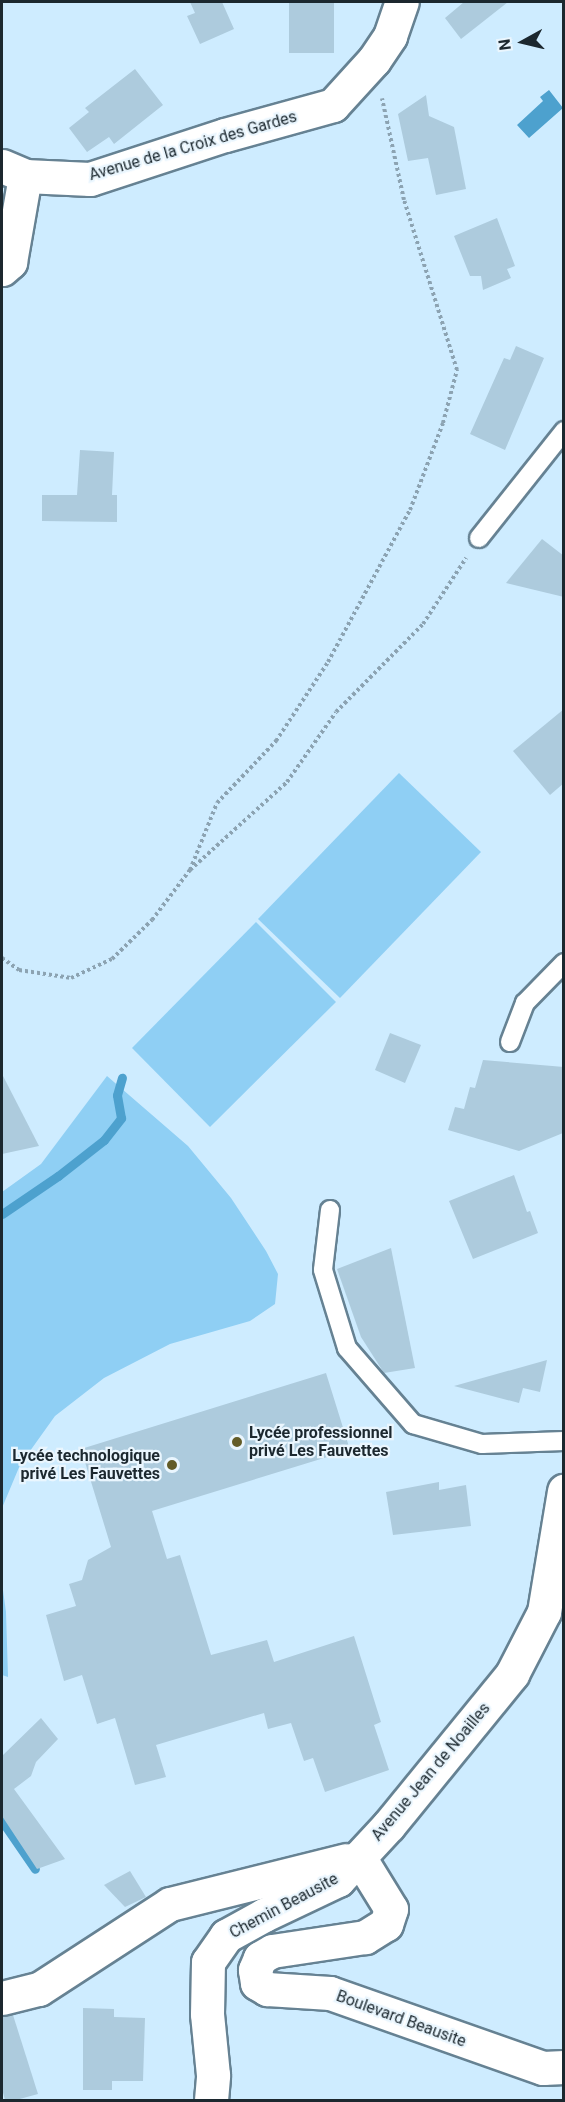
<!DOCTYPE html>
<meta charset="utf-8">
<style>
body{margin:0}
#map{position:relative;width:565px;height:2102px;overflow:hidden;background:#ceecff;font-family:Roboto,sans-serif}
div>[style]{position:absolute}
.green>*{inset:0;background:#8fcff4}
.water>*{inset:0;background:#4da1ce}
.stream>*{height:9px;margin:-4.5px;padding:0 4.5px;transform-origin:4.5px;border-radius:4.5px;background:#4da1ce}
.building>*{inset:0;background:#adcbdd}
.path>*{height:4px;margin-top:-2px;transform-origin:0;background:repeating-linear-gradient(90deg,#8ca3b2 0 3px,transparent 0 6px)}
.roads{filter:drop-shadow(2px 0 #668293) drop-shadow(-2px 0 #668293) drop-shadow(0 2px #668293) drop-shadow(0 -2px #668293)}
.lane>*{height:18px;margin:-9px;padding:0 9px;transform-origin:9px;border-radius:9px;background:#fff}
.street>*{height:33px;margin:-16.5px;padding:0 16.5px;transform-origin:16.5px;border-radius:16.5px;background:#fff}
.dots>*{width:16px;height:16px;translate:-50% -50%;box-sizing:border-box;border:3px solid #eaf6fe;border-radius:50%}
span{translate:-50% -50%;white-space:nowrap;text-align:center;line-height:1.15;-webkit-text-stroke:4.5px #eaf6fe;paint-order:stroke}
.street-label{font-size:16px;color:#1c282f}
.poi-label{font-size:16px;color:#1c282f;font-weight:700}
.left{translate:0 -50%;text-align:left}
.right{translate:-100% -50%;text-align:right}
.frame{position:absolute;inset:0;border:3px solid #1c282f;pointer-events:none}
.north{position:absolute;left:493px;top:12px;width:60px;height:60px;-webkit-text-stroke:4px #eaf6fe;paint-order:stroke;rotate:262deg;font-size:16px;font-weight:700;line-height:24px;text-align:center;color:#1c282f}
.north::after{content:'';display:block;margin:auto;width:21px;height:27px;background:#1c282f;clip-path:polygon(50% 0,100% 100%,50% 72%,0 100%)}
</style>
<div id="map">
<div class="green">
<div style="clip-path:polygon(399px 773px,481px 852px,340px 998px,258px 919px)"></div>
<div style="clip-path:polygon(256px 922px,336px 1002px,210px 1127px,132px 1048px)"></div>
<div style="clip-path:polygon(107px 1076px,188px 1146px,231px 1198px,266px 1251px,278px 1274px,275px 1304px,250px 1321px,170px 1344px,104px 1378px,55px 1416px,20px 1465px,2px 1508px,2px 1192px,41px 1164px)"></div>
<div style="clip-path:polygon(2px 1583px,6px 1612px,8px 1677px,2px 1675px)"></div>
</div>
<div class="water">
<div style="clip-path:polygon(549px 90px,563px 108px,529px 138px,517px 125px,543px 101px,540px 97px)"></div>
</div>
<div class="stream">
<div style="left:2px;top:1214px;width:68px;rotate:-34.2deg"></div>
<div style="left:58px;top:1176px;width:58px;rotate:-38deg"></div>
<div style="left:104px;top:1140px;width:28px;rotate:-52deg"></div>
<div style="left:121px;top:1118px;width:23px;rotate:-100deg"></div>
<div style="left:117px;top:1095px;width:18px;rotate:-74deg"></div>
<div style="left:2px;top:1821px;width:58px;rotate:55.5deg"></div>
</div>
<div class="building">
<div style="clip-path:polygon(190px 2px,222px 2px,234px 29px,200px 44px,187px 16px,195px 13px)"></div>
<div style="clip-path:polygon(289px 2px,334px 2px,334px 53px,289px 53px)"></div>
<div style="clip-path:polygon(464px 2px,508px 2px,461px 39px,445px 18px)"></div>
<div style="clip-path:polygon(135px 69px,163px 105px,114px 144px,109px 137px,87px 152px,69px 128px,89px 112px,85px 108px)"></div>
<div style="clip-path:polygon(426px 95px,429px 116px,454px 127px,466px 189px,436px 195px,428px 158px,408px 161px,398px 114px)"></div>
<div style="clip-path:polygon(497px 218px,515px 266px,507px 269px,511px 278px,483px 290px,481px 276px,470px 276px,454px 236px)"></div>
<div style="clip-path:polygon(516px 346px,544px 358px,505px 450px,470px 434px,504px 358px,510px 360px)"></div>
<div style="clip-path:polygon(80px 450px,114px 452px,112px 495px,117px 495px,117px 522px,42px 521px,42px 495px,77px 495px)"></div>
<div style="clip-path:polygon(542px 539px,564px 556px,564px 597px,506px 583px)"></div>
<div style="clip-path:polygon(564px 709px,564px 783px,550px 795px,513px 751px)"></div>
<div style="clip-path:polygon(390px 1033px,421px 1045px,405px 1083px,375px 1070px)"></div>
<div style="clip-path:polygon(483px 1060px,564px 1067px,563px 1133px,519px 1151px,448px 1130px,455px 1107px,464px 1109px,470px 1087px,475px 1088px)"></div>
<div style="clip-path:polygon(2px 1074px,39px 1146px,2px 1154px)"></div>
<div style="clip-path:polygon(514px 1175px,527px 1212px,530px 1211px,538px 1233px,473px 1259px,449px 1201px)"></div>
<div style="clip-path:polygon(391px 1248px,415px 1368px,384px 1373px,361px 1337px,337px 1269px)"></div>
<div style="clip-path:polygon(547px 1360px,540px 1392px,523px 1388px,519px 1403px,454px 1386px)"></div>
<div style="clip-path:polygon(326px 1373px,350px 1450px,152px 1511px,167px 1559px,180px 1555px,211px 1655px,267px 1640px,274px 1662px,354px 1636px,381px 1722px,374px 1725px,389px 1770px,325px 1792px,313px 1758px,304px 1761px,291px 1723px,268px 1729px,264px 1713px,156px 1745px,166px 1777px,135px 1785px,115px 1718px,97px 1724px,82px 1675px,64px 1681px,46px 1615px,76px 1606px,69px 1584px,82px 1580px,88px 1560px,111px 1547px,81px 1449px)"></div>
<div style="clip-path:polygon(439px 1482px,439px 1490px,466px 1485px,471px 1526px,393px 1535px,386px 1492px)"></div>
<div style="clip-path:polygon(41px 1718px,58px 1739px,36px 1762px,31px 1776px,14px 1789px,65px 1859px,37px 1869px,2px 1816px,2px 1756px)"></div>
<div style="clip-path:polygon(130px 1871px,146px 1897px,125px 1907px,104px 1885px)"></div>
<div style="clip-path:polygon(83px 2008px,114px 2009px,114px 2017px,145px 2018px,143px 2081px,112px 2081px,112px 2090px,83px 2090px)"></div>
<div style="clip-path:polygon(13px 2015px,38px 2094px,16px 2100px,5px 2100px,2px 2089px,2px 2016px)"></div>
</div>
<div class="path">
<div style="left:190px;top:870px;width:72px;rotate:-68.1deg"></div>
<div style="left:217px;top:803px;width:86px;rotate:-46.4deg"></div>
<div style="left:276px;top:741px;width:95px;rotate:-56.6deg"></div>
<div style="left:328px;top:662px;width:173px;rotate:-61.7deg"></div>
<div style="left:410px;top:510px;width:93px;rotate:-69.2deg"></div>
<div style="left:443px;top:423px;width:55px;rotate:-75.2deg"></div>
<div style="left:457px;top:370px;width:178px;rotate:-107.3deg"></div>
<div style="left:404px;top:200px;width:104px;rotate:-102.2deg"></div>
<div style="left:2px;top:958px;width:21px;rotate:35deg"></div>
<div style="left:19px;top:970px;width:53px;rotate:8.7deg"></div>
<div style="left:71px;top:978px;width:45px;rotate:-24.9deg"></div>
<div style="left:112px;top:959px;width:56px;rotate:-44.3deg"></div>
<div style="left:152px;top:920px;width:63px;rotate:-52.8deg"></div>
<div style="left:190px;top:870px;width:131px;rotate:-42.2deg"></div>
<div style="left:287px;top:782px;width:85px;rotate:-55deg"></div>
<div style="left:336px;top:712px;width:124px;rotate:-45.3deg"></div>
<div style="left:423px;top:624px;width:79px;rotate:-56.9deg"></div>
</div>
<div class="roads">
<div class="lane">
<div style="left:479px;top:538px;width:137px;rotate:-51.5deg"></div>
<div style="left:510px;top:1042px;width:42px;rotate:-69deg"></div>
<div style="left:525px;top:1003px;width:56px;rotate:-45.7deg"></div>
<div style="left:330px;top:1210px;width:60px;rotate:96.7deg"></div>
<div style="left:323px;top:1270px;width:82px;rotate:72.9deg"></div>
<div style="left:347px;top:1348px;width:101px;rotate:49deg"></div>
<div style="left:413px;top:1424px;width:72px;rotate:16.2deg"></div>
<div style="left:482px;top:1444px;width:82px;rotate:-2.1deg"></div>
</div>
<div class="street">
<div style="left:2px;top:166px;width:25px;rotate:23deg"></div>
<div style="left:25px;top:176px;width:65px;rotate:2.6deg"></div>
<div style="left:90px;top:179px;width:142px;rotate:-18.1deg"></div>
<div style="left:225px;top:135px;width:112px;rotate:-15.5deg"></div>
<div style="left:333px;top:105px;width:61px;rotate:-47.7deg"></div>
<div style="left:374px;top:60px;width:29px;rotate:-56deg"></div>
<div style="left:390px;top:36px;width:36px;rotate:-71deg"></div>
<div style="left:2px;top:269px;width:11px;rotate:-41deg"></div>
<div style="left:10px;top:262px;width:87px;rotate:-80.1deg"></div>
<div style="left:359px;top:1857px;width:61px;rotate:58.4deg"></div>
<div style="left:391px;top:1909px;width:16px;rotate:108deg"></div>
<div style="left:386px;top:1924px;width:25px;rotate:148deg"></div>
<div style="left:365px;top:1937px;width:94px;rotate:171.4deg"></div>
<div style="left:272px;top:1951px;width:14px;rotate:150deg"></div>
<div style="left:260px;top:1958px;width:13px;rotate:113deg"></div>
<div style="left:255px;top:1970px;width:13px;rotate:81deg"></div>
<div style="left:257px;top:1983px;width:12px;rotate:31deg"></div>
<div style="left:267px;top:1989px;width:63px;rotate:3.6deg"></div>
<div style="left:330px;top:1993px;width:226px;rotate:19.4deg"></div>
<div style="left:543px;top:2068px;width:21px;rotate:-3deg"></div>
<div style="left:2px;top:1998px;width:38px;rotate:-14deg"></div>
<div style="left:39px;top:1989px;width:156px;rotate:-33deg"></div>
<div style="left:170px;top:1904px;width:181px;rotate:-14deg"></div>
<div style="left:211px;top:2100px;width:25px;rotate:-85deg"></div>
<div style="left:213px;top:2075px;width:61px;rotate:-95.6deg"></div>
<div style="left:207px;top:2014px;width:52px;rotate:-88.9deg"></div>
<div style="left:208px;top:1962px;width:32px;rotate:-55deg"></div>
<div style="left:226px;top:1936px;width:43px;rotate:-28.9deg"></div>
<div style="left:264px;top:1915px;width:82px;rotate:-25.3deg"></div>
<div style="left:338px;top:1880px;width:75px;rotate:-47.2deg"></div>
<div style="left:389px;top:1825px;width:195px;rotate:-50.8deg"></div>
<div style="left:512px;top:1674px;width:70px;rotate:-62.7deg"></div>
<div style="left:544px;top:1612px;width:123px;rotate:-80.6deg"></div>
</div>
</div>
<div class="dots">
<div style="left:237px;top:1442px;background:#635c28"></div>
<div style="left:172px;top:1465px;background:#635c28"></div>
</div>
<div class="street-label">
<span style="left:193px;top:146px;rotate:-16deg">Avenue de la Croix des Gardes</span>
<span style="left:431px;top:1772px;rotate:-50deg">Avenue Jean de Noailles</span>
<span style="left:284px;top:1906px;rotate:-28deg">Chemin Beausite</span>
<span style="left:401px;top:2019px;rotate:20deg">Boulevard Beausite</span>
</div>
<div class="poi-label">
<span class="left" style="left:249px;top:1442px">Lycée professionnel<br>privé Les Fauvettes</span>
<span class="right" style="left:160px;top:1465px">Lycée technologique<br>privé Les Fauvettes</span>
</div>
<div class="frame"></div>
<div class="north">N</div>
</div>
